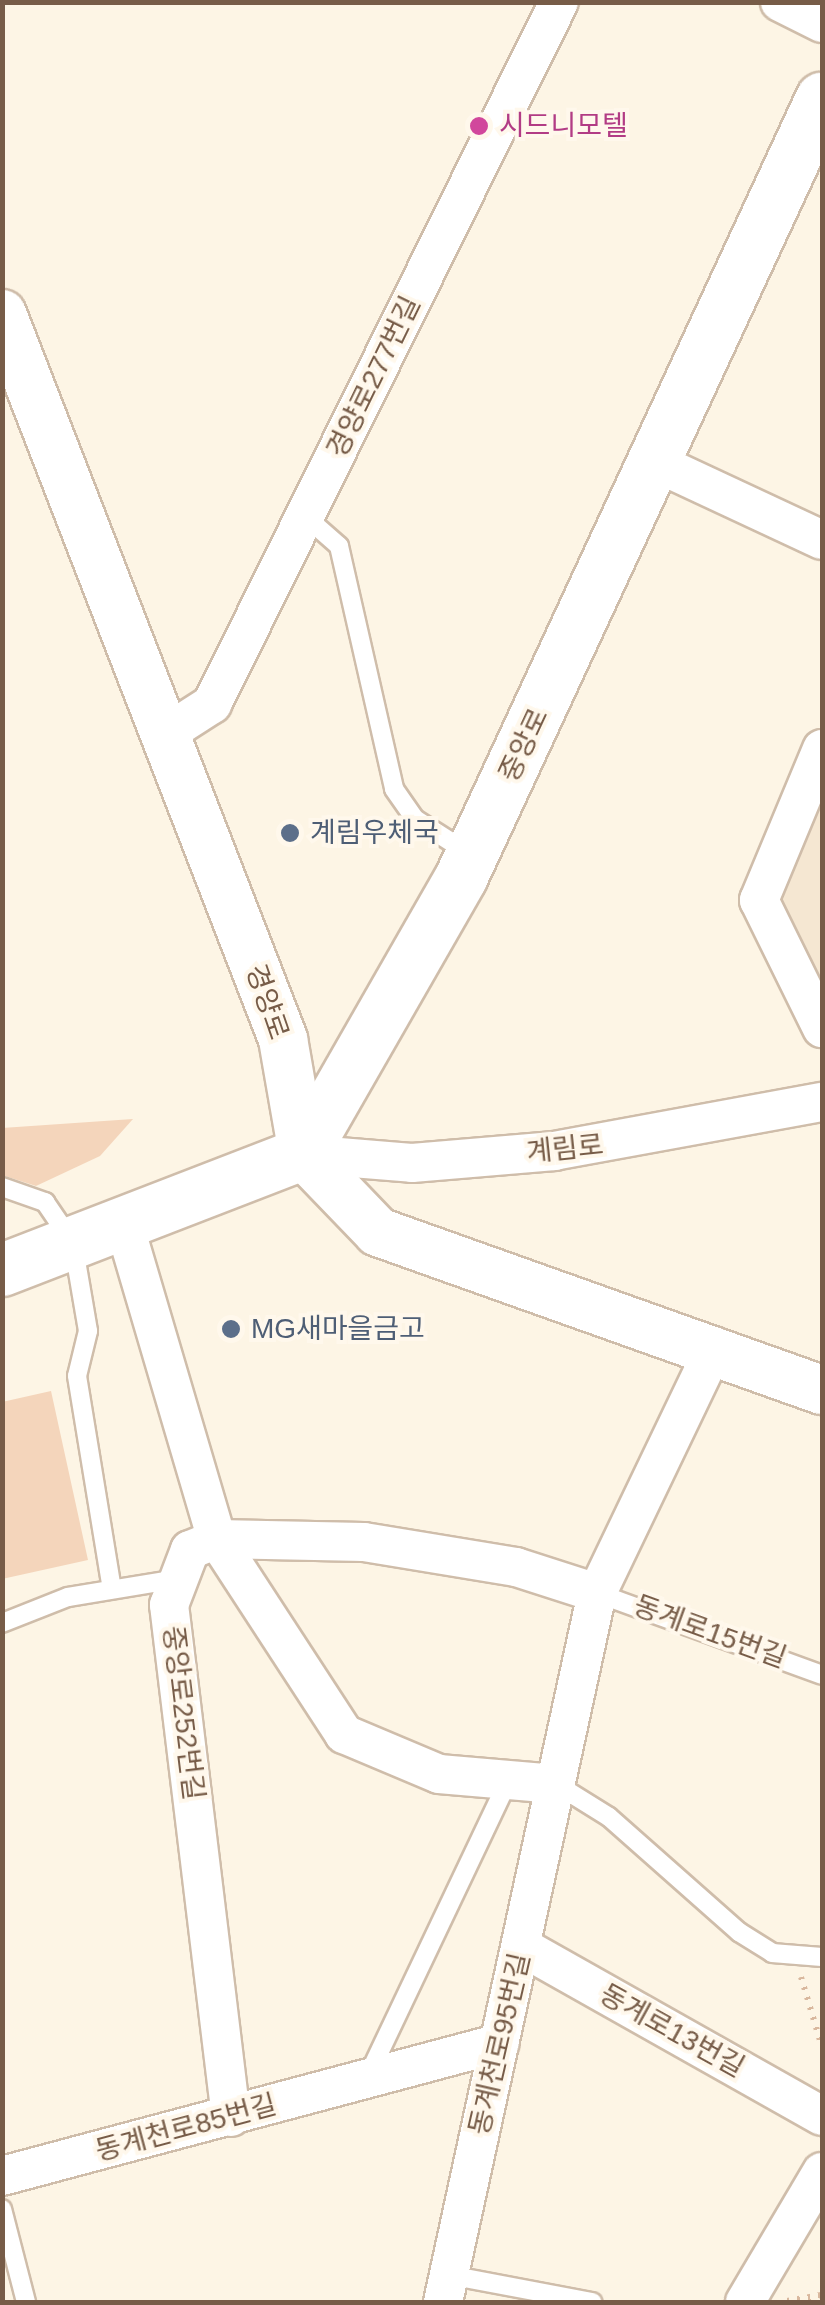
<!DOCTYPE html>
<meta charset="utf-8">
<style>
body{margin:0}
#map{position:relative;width:825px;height:2305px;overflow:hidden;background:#fdf5e5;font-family:Helvetica,"Noto Sans KR",sans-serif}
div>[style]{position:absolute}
.residential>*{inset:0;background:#f5e7d2}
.building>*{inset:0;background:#f4d5bb}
.path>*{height:6px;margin-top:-3px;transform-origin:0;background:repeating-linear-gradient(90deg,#d9b89e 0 2.5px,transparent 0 10.5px)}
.roads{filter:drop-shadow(2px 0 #cfbdaa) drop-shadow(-2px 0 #cfbdaa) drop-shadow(0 2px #cfbdaa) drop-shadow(0 -2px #cfbdaa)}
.service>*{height:18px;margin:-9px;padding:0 9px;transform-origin:9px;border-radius:9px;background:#fff}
.minor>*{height:38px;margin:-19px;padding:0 19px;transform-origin:19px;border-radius:19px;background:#fff}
.tertiary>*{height:48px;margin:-24px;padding:0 24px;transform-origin:24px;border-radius:24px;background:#fff}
.secondary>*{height:52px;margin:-26px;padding:0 26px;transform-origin:26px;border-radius:26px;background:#fff}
.dots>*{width:28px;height:28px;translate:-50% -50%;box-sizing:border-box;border:5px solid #fff8ec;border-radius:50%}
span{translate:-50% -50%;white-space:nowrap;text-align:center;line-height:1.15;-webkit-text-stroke:8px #fff8ec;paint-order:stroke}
.hotel-label{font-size:28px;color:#b23c85}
.left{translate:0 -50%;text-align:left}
.street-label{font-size:28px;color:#775c48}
.service-label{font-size:28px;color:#4e5e75}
.frame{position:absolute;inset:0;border:5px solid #775c48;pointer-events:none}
</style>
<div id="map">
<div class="residential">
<div style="clip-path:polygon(822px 785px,822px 986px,774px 912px)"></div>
</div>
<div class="building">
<div style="clip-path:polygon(133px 1119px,100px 1156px,36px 1186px,2px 1175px,2px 1128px)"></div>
<div style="clip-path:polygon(51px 1391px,88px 1560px,2px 1579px,2px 1402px)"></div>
</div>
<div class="path">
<div style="left:801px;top:1977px;width:73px;rotate:73.3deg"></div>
<div style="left:787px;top:2301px;width:36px;rotate:-10deg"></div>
</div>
<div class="roads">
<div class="service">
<div style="left:306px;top:517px;width:44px;rotate:41.3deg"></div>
<div style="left:339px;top:546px;width:249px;rotate:77.2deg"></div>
<div style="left:394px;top:789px;width:37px;rotate:55deg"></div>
<div style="left:415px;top:819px;width:62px;rotate:32.4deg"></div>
<div style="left:2px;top:1187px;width:46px;rotate:19.2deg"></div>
<div style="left:45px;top:1202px;width:50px;rotate:55.7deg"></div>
<div style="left:73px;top:1243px;width:89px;rotate:80.3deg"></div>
<div style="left:88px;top:1331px;width:46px;rotate:103.7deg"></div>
<div style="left:77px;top:1376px;width:216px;rotate:80.7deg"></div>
<div style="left:597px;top:1593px;width:239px;rotate:20deg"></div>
<div style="left:2px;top:1623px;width:71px;rotate:-21.5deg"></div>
<div style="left:68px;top:1597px;width:110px;rotate:-9.4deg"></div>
<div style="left:556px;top:1784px;width:62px;rotate:31.9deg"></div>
<div style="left:609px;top:1817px;width:174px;rotate:41.5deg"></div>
<div style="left:739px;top:1932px;width:39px;rotate:32deg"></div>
<div style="left:772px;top:1953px;width:50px;rotate:4.6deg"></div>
<div style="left:368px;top:2076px;width:329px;rotate:-64.6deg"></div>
<div style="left:2px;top:2209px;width:96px;rotate:75.5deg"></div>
<div style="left:449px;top:2275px;width:146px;rotate:10.7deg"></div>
</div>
<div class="minor">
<div style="left:780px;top:2px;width:47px;rotate:26.6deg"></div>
<div style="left:657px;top:463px;width:182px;rotate:25deg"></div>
<div style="left:167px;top:733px;width:54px;rotate:-32.8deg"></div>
<div style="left:212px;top:704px;width:783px;rotate:-63.7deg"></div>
<div style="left:822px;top:749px;width:164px;rotate:112.6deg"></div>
<div style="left:759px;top:900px;width:143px;rotate:63.8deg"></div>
<div style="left:303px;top:1154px;width:109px;rotate:4.7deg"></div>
<div style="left:412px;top:1163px;width:143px;rotate:-4.8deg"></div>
<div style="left:554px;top:1151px;width:272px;rotate:-10.4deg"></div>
<div style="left:124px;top:1224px;width:328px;rotate:73.6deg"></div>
<div style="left:217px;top:1539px;width:233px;rotate:56.9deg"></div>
<div style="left:344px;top:1734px;width:103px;rotate:22.8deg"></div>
<div style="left:439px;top:1774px;width:117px;rotate:4.9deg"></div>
<div style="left:522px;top:1947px;width:344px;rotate:29.4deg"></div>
<div style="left:231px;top:2117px;width:516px;rotate:-96.9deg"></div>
<div style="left:169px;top:1605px;width:59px;rotate:-69.1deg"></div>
<div style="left:190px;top:1550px;width:29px;rotate:-22deg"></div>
<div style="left:217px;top:1539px;width:147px;rotate:1.2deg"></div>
<div style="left:364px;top:1542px;width:154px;rotate:9.3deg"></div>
<div style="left:516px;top:1567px;width:85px;rotate:17.8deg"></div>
<div style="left:2px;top:2176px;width:515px;rotate:-14.95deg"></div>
<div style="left:443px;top:2302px;width:726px;rotate:-77.75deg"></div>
<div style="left:597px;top:1593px;width:273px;rotate:-64.4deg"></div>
<div style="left:745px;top:2302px;width:151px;rotate:-59.4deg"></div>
</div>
<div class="tertiary">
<div style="left:2px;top:314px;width:778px;rotate:68.81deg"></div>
<div style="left:283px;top:1039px;width:117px;rotate:80.1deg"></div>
<div style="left:303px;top:1154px;width:108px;rotate:46.1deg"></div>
<div style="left:378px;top:1232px;width:471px;rotate:19.6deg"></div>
</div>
<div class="secondary">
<div style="left:2px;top:1270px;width:323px;rotate:-21.1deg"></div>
<div style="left:303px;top:1154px;width:318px;rotate:-60.2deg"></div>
<div style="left:461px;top:878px;width:859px;rotate:-65.14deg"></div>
</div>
</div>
<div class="dots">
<div style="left:479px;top:126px;background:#d1479c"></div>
<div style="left:290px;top:833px;background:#5c6f8a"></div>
<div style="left:231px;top:1329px;background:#5c6f8a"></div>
</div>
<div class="hotel-label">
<span class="left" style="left:499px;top:126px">시드니모텔</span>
</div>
<div class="street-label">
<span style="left:374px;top:377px;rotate:-64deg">경양로277번길</span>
<span style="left:524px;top:745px;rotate:-65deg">중앙로</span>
<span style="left:267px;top:1002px;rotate:71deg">경양로</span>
<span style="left:565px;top:1149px;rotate:-6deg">계림로</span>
<span style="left:710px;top:1632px;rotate:20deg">동계로15번길</span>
<span style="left:183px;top:1713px;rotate:83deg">중앙로252번길</span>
<span style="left:672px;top:2031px;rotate:29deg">동계로13번길</span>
<span style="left:500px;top:2044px;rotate:-77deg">동계천로95번길</span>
<span style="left:186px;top:2128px;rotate:-15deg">동계천로85번길</span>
</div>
<div class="service-label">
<span class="left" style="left:310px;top:833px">계림우체국</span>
<span class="left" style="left:251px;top:1329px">MG새마을금고</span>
</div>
<div class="frame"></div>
</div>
